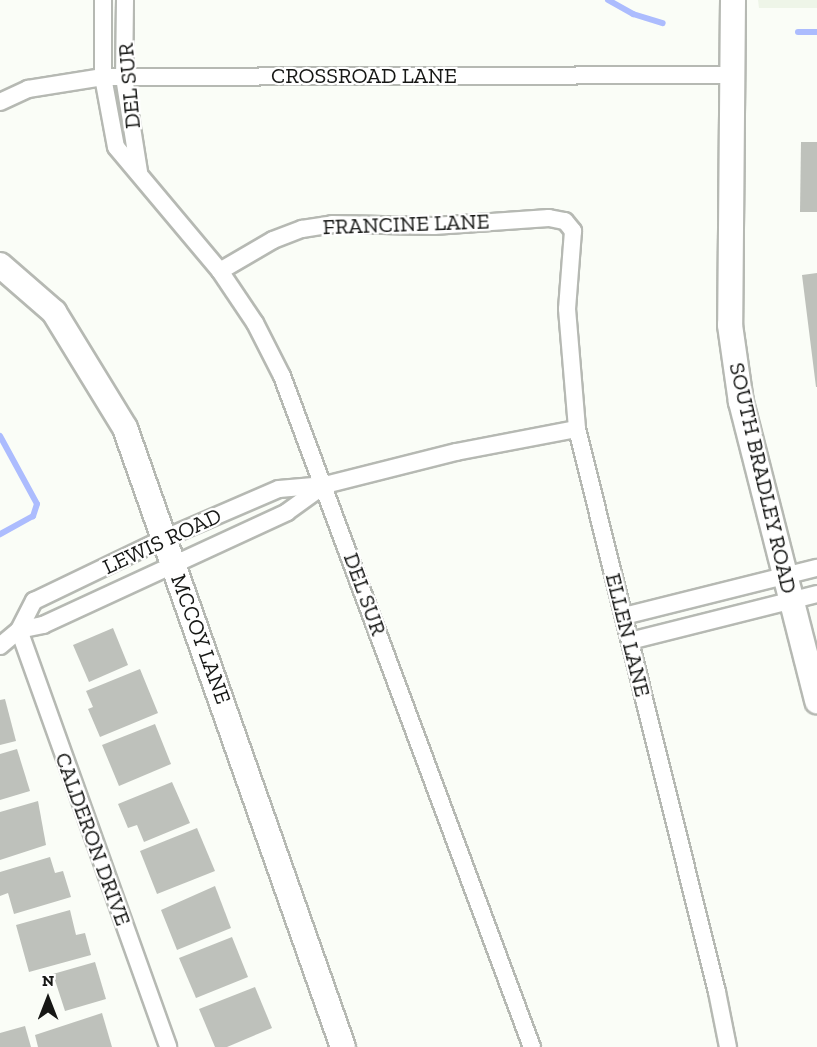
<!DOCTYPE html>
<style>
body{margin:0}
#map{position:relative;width:817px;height:1047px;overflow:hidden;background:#fafdf7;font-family:"Zilla Slab",serif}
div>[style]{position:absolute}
.built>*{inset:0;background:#eef5e8}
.stream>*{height:6px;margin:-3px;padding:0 3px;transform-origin:3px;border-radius:3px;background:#acbcfe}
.building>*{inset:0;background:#bec1bb}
.roads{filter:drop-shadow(2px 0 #b6b9b3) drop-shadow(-2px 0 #b6b9b3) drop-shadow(0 2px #b6b9b3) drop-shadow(0 -2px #b6b9b3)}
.street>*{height:16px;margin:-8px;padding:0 8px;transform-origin:8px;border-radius:8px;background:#fff}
.secondary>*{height:24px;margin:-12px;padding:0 12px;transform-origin:12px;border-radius:12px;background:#fff}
span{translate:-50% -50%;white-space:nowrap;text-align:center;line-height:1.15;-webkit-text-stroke:4.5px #fff;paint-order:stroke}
.street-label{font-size:22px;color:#161715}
.north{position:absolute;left:18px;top:969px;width:60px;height:60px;-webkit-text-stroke:4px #fff;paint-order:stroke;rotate:0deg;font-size:16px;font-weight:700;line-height:24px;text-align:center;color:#161715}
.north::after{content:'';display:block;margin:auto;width:21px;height:27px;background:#161715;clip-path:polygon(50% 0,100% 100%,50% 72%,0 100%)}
</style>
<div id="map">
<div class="built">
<div style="clip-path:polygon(758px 0,817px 0,817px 8px,759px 8px)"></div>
</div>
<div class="stream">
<div style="left:608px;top:0;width:29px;rotate:29deg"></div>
<div style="left:633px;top:14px;width:31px;rotate:17deg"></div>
<div style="left:798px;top:32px;width:19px"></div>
<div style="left:0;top:436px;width:77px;rotate:61.4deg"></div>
<div style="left:37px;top:504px;width:13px;rotate:108deg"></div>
<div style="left:33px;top:516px;width:38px;rotate:151deg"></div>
</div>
<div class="building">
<div style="clip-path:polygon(801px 142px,817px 142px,817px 212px,800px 212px)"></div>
<div style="clip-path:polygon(817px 273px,817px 387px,816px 387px,802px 275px)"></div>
<div style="clip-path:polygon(113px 628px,128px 665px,89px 682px,73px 645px)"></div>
<div style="clip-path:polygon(140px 669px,158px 713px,100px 737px,88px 709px,93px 707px,86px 691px)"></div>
<div style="clip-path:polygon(5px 699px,16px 741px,0 745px,0 700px)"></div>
<div style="clip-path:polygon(155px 724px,171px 764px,119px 786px,102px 745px)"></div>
<div style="clip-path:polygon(17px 749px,30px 791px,0 800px,0 754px)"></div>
<div style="clip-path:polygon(172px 782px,190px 823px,144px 842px,137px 825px,128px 828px,118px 804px)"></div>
<div style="clip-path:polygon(38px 801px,46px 845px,0 860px,0 812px)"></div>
<div style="clip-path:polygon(197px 828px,215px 871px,157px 894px,140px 851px)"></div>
<div style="clip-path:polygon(50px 857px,55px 873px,63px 871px,71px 897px,14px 914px,8px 893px,0 896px,0 872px)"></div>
<div style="clip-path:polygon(215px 886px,231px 928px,177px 950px,161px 910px)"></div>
<div style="clip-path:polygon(70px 910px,76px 935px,85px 933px,91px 955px,29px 972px,16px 925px)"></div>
<div style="clip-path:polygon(232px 937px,248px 977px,196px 998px,179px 958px)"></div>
<div style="clip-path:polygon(95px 962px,106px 999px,65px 1011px,53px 974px)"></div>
<div style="clip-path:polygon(255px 987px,272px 1028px,227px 1047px,215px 1047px,199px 1009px)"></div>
<div style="clip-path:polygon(102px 1013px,112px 1047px,38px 1047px,35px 1035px)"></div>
<div style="clip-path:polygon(25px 1026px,31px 1047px,0 1047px,0 1033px)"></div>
</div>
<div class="roads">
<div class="street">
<div style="left:103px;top:0;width:77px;rotate:90deg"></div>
<div style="left:103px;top:77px;width:71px;rotate:79.5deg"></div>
<div style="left:116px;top:147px;width:162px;rotate:50deg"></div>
<div style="left:220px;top:271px;width:63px;rotate:56.1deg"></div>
<div style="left:255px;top:323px;width:59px;rotate:63deg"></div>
<div style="left:282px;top:376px;width:716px;rotate:69.57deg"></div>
<div style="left:125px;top:0;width:77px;rotate:90.7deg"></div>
<div style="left:124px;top:77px;width:96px;rotate:81deg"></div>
<div style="left:0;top:102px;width:31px;rotate:-25deg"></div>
<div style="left:28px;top:89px;width:76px;rotate:-9.1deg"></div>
<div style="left:103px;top:77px;width:630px;rotate:-0.18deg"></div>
<div style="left:220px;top:271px;width:61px;rotate:-30.3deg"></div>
<div style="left:273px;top:240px;width:31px;rotate:-21deg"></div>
<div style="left:302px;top:229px;width:30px;rotate:-9deg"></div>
<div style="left:332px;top:224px;width:102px;rotate:1.1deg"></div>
<div style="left:434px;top:226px;width:115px;rotate:-4deg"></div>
<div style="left:549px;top:218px;width:16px;rotate:11deg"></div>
<div style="left:565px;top:221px;width:13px;rotate:51deg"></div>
<div style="left:573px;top:231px;width:78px;rotate:94.4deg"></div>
<div style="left:567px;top:309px;width:120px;rotate:85.2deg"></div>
<div style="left:577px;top:429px;width:580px;rotate:76.04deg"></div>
<div style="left:717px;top:992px;width:56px;rotate:78.7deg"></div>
<div style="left:624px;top:616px;width:199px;rotate:-14deg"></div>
<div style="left:19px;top:630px;width:443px;rotate:70.3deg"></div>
<div style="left:19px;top:630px;width:25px;rotate:-12deg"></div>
<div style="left:43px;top:625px;width:269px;rotate:-24.8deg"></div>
<div style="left:287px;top:512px;width:44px;rotate:-35.8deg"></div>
<div style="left:630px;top:641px;width:193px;rotate:-14.1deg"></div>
<div style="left:0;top:646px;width:25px;rotate:-40deg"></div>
<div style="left:19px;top:630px;width:33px;rotate:-63deg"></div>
<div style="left:34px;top:601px;width:145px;rotate:-25.7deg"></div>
<div style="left:165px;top:538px;width:124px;rotate:-23.3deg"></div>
<div style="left:279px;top:489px;width:46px;rotate:-5deg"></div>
<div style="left:325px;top:485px;width:135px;rotate:-14.1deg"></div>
<div style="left:456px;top:452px;width:123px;rotate:-10.8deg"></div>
</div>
<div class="secondary">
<div style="left:733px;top:0;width:325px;rotate:90.5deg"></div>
<div style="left:730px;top:325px;width:78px;rotate:81.9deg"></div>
<div style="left:741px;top:402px;width:309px;rotate:75.7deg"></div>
<div style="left:0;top:265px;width:72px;rotate:41deg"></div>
<div style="left:54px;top:312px;width:136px;rotate:58.5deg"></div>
<div style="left:125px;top:428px;width:656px;rotate:70.6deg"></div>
</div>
</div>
<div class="street-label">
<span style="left:364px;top:76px">CROSSROAD LANE</span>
<span style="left:129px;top:86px;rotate:-95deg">DEL SUR</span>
<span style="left:406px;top:224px;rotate:-2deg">FRANCINE LANE</span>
<span style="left:763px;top:478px;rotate:77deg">SOUTH BRADLEY ROAD</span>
<span style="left:162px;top:541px;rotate:-25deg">LEWIS ROAD</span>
<span style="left:365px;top:594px;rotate:70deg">DEL SUR</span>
<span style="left:628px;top:635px;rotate:76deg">ELLEN LANE</span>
<span style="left:201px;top:639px;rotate:70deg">MCCOY LANE</span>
<span style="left:93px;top:839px;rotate:70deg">CALDERON DRIVE</span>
</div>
<div class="north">N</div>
</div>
